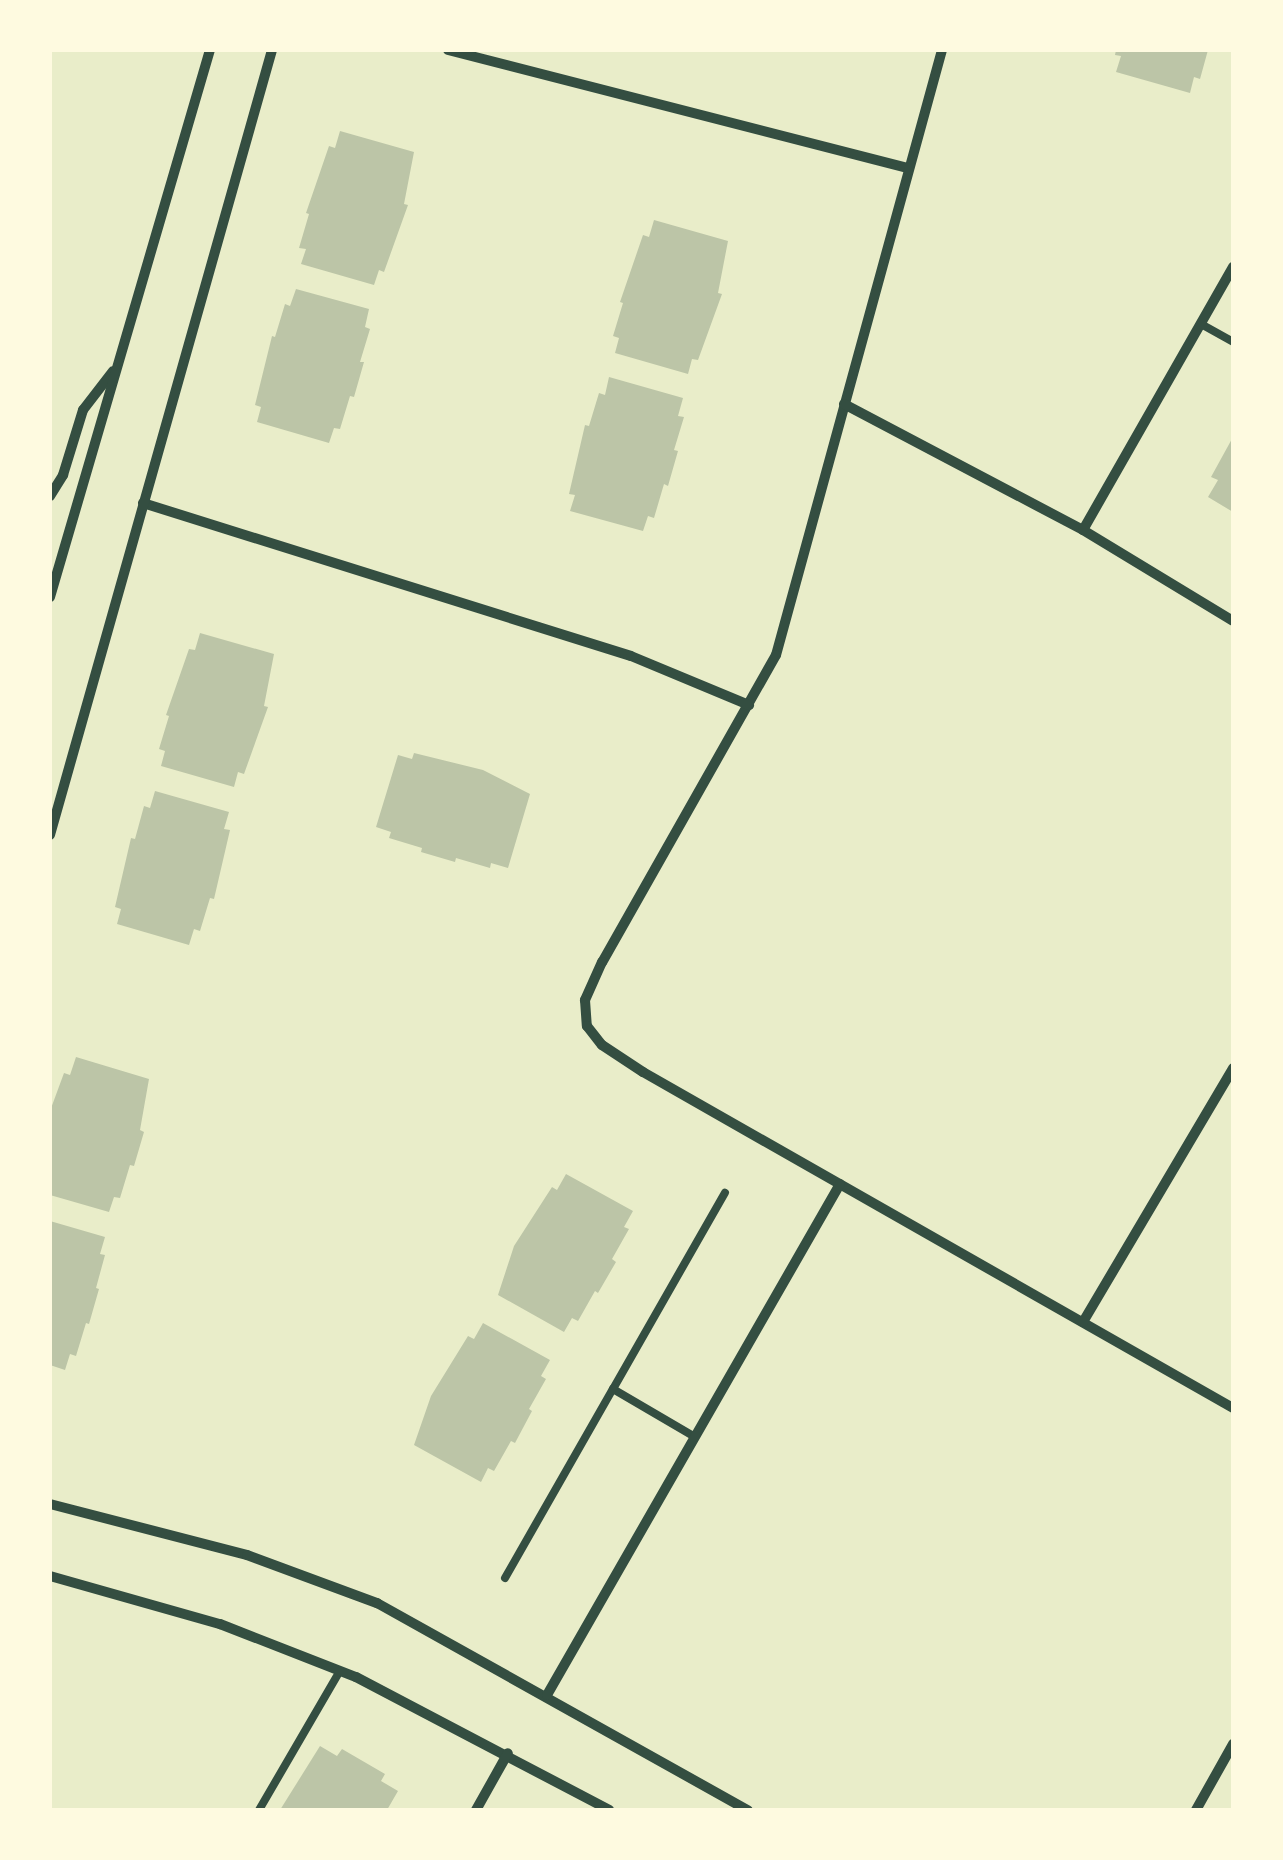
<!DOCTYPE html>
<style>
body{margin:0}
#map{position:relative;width:1283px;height:1860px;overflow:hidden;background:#e9edc9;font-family:Spectral,serif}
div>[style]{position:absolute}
.building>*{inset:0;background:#bcc5a7}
.service>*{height:8px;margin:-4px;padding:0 4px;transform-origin:4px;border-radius:4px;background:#344e41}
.minor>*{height:10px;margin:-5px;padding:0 5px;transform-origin:5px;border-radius:5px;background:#344e41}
span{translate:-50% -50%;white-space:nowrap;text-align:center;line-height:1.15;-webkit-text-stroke:8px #fefae0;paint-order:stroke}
.frame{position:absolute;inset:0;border:52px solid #fefae0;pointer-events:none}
</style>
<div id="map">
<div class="building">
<div style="clip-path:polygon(1116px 50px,1208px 50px,1200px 79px,1194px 77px,1190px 93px,1116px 72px,1121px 56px,1115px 55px)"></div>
<div style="clip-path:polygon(340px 131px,414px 152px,404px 204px,408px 205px,384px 272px,379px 270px,374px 285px,301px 264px,306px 249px,299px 248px,309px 214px,306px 213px,329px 146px,335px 148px)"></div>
<div style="clip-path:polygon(654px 220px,728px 241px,718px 293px,722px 294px,698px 360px,692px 359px,688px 374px,615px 353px,619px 338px,613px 336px,623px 303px,620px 302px,643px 235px,649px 237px)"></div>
<div style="clip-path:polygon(296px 289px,369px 309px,365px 327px,370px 329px,360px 362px,364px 362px,354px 397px,350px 396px,340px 429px,334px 428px,329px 443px,257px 422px,261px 407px,255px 405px,272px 336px,275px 337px,285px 304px,290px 306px)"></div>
<div style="clip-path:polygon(609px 377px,683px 398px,678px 416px,684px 417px,674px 450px,678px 451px,668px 486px,664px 484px,654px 518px,648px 516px,643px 531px,570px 511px,575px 495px,569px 494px,585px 425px,589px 426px,599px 393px,605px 395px)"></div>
<div style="clip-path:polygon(1233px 437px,1233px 512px,1208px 497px,1218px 480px,1211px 477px)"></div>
<div style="clip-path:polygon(200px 633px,274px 654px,264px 706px,268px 707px,244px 774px,238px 772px,234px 787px,161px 766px,165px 751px,159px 749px,169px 716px,166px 715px,189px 649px,195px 650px)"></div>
<div style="clip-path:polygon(414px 753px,483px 770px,530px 794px,508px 868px,491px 863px,490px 868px,456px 858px,455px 862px,421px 852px,422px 848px,389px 838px,391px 832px,376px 827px,398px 755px,412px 759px)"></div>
<div style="clip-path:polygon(155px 791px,229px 812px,224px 829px,230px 830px,214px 899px,210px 898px,200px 931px,194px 929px,189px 945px,117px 924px,121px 909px,115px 907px,131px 838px,135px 839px,144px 806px,150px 808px)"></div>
<div style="clip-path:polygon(76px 1057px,149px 1079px,140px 1130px,144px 1132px,134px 1166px,130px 1165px,120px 1198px,114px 1197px,109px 1212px,50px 1195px,50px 1111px,64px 1073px,70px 1075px)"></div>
<div style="clip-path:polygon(566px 1174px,633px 1211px,624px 1227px,629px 1229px,612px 1259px,616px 1262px,598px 1293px,595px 1291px,578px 1321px,572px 1318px,564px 1332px,498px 1295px,514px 1246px,552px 1187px,557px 1190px)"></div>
<div style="clip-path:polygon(50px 1221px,105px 1237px,100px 1254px,105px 1255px,96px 1288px,99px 1289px,89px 1324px,86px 1323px,76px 1356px,70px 1354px,65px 1370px,50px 1365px)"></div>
<div style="clip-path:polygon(483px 1323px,550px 1360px,541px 1376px,546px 1379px,529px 1409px,532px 1411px,515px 1443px,511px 1441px,494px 1471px,488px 1468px,481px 1482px,414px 1445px,431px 1396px,468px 1336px,474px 1339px)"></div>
<div style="clip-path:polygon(320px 1746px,337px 1756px,342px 1749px,385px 1774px,381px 1781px,398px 1791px,387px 1810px,280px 1810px)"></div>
</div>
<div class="service">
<div style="left:1201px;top:324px;width:37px;rotate:29deg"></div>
<div style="left:695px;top:1437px;width:95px;rotate:-149.7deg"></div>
<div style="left:613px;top:1389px;width:226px;rotate:-60.3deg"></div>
<div style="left:505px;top:1578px;width:218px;rotate:-60.3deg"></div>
<div style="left:259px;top:1810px;width:161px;rotate:-59.8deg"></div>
</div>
<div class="minor">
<div style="left:448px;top:50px;width:476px;rotate:14.4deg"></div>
<div style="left:942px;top:50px;width:627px;rotate:105.34deg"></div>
<div style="left:776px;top:655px;width:353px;rotate:119.5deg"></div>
<div style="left:602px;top:962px;width:42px;rotate:114.1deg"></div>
<div style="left:585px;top:1000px;width:26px;rotate:86deg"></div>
<div style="left:587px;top:1026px;width:24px;rotate:52deg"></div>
<div style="left:602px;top:1045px;width:49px;rotate:33.4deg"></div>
<div style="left:643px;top:1072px;width:679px;rotate:29.66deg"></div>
<div style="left:844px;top:404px;width:270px;rotate:27.8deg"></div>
<div style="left:1083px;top:530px;width:175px;rotate:31.2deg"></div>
<div style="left:50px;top:496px;width:25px;rotate:-58deg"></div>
<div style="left:63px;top:475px;width:68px;rotate:-72.9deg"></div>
<div style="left:83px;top:410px;width:49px;rotate:-52.4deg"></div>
<div style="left:143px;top:503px;width:511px;rotate:17.41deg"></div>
<div style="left:631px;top:656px;width:128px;rotate:22.6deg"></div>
<div style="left:1083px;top:530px;width:303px;rotate:-60.3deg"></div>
<div style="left:50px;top:597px;width:570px;rotate:-73.7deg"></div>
<div style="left:50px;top:835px;width:816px;rotate:-74.21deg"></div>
<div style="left:1083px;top:1322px;width:295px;rotate:-59.4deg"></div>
<div style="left:50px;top:1504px;width:203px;rotate:14.5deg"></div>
<div style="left:247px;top:1555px;width:139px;rotate:20.3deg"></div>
<div style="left:377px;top:1603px;width:425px;rotate:29.2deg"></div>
<div style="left:50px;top:1576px;width:177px;rotate:15.8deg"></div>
<div style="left:220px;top:1624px;width:146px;rotate:21.3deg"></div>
<div style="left:356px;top:1677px;width:286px;rotate:27.7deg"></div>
<div style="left:547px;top:1695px;width:589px;rotate:-60.17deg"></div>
<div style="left:476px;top:1810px;width:65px;rotate:-60.7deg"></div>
<div style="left:1196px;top:1810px;width:76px;rotate:-60.7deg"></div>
</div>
<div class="frame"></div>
</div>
